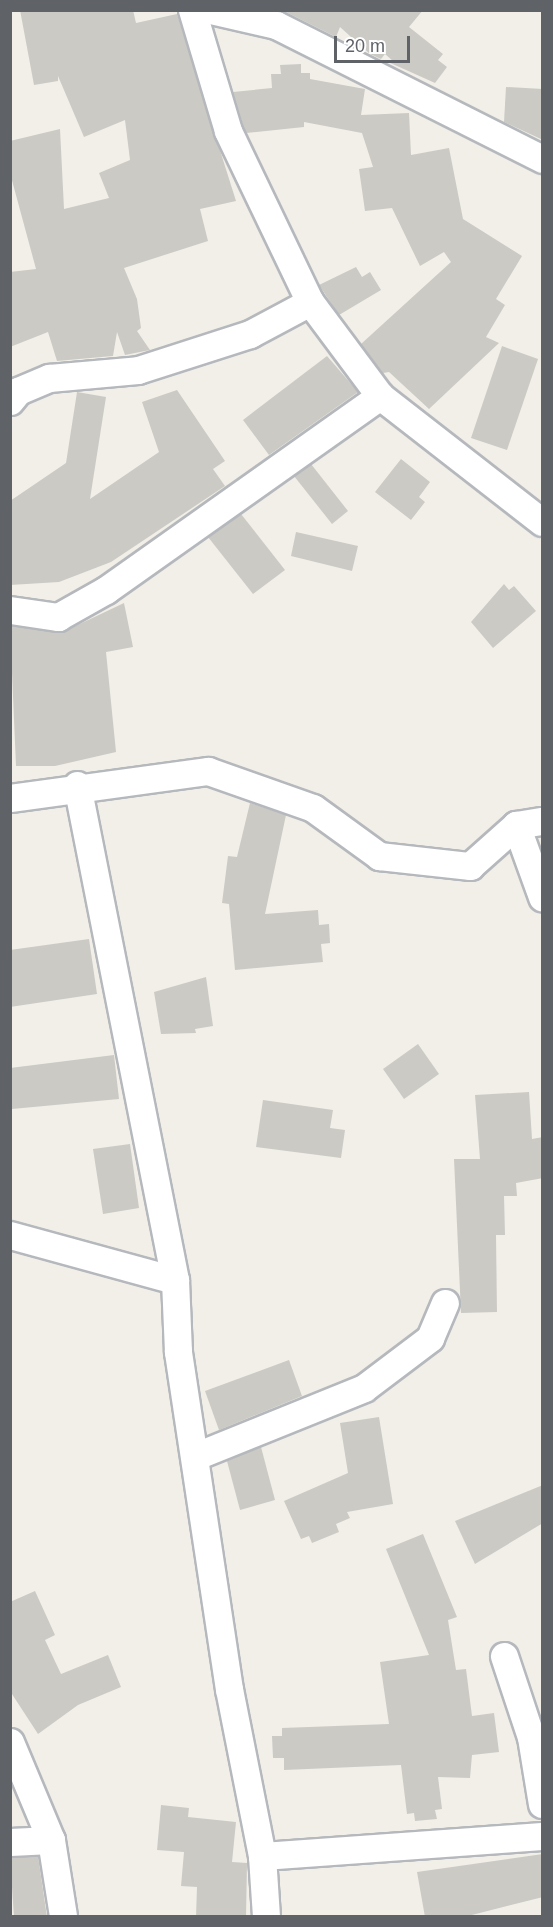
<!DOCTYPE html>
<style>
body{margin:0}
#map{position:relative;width:553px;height:1927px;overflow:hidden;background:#f1efe8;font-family:Helvetica,sans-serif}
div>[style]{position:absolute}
.building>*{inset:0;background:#cccac5}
.roads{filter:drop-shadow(2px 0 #b5b8bc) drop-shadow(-2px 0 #b5b8bc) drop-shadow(0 2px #b5b8bc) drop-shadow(0 -2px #b5b8bc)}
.minor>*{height:27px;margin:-13.5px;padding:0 13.5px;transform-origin:13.5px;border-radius:13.5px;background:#fff}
span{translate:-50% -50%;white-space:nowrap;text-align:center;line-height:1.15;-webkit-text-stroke:4.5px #fff;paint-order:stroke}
.frame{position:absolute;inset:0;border:12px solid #5f6368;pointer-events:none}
.scale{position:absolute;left:334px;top:36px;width:76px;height:27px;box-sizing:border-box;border:3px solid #5f6368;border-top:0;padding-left:8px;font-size:18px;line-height:21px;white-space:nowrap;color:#5f6368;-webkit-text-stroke:4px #fff;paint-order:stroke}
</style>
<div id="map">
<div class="building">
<div style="clip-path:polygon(20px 10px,133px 10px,136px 23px,177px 14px,236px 201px,200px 209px,208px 241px,124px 268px,137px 299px,141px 328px,137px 331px,150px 350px,125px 355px,117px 332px,113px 356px,57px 361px,48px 332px,10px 347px,10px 272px,36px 269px,10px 173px,10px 141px,60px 129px,64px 209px,109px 198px,99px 173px,130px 160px,125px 120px,84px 137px,58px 76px,58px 81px,34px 85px)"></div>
<div style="clip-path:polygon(282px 10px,423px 10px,409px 27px,443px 54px,438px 60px,447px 67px,435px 83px,386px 61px,393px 61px,385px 54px,381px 59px,370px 54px,340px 27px,336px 37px)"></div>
<div style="clip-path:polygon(301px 64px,301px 73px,310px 73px,310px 79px,365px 89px,361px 115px,409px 113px,411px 155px,449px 148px,463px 219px,522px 256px,496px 299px,505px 305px,486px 337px,499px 343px,429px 409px,389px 372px,383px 373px,361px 344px,451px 262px,444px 252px,420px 266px,392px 208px,365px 211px,359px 169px,373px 167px,362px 133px,304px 122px,304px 127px,246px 133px,243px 125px,233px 92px,272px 88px,271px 74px,281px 74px,280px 65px)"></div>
<div style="clip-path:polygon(506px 87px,543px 89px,543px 140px,504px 122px)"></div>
<div style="clip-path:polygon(356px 267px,362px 277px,370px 272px,381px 290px,339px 315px,319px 285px)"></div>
<div style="clip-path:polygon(502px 346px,538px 359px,507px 450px,471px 438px)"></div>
<div style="clip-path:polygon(327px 356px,358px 392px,269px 455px,243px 420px)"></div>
<div style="clip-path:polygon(177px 390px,225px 461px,213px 469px,225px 486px,111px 562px,59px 582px,10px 585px,10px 501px,66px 463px,77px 392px,106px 397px,90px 499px,159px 452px,142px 402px)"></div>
<div style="clip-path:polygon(401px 459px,430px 482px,419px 497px,425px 502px,411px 520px,375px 492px)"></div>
<div style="clip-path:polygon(311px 464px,348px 511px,332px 524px,294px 476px)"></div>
<div style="clip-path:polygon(241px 514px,285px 570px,253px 594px,208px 537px)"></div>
<div style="clip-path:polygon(296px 532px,358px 546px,352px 571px,291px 556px)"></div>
<div style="clip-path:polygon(504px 584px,509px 590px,514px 586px,536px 611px,493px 648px,471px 622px)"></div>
<div style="clip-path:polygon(124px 603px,133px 647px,106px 652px,116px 752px,55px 766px,16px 766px,10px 626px,65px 631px)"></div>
<div style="clip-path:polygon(250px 803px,286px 815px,265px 914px,318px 910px,319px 925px,329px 924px,330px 943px,321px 944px,323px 962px,235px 970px,229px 904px,222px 903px,228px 856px,237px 857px)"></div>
<div style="clip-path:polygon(89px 939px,97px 994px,10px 1007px,10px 950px)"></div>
<div style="clip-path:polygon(206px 977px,213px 1026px,195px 1029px,196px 1033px,161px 1034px,154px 992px)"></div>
<div style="clip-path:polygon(418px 1044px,439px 1074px,404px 1099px,383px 1069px)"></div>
<div style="clip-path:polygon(114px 1055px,119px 1099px,12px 1109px,10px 1068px)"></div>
<div style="clip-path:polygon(529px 1092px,532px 1139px,543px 1137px,543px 1178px,516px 1183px,517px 1196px,504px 1196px,505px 1235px,496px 1235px,497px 1312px,461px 1313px,454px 1159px,480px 1159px,475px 1095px)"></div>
<div style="clip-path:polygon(263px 1100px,333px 1110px,330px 1128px,345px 1130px,341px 1158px,256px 1147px)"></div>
<div style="clip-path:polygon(130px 1144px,139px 1208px,103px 1214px,93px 1149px)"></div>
<div style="clip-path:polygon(289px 1360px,302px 1396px,219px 1430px,205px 1391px)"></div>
<div style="clip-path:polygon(379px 1417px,393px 1504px,347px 1512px,350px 1518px,336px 1524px,339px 1532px,312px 1543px,309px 1536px,301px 1539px,284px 1501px,348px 1473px,340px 1423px)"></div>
<div style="clip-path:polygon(261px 1447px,275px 1500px,240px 1510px,227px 1461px)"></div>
<div style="clip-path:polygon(543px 1485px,543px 1523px,475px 1564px,455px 1521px)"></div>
<div style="clip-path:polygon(423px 1534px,457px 1617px,448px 1620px,456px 1670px,466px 1669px,472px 1716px,494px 1713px,499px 1752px,472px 1755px,470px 1778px,438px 1777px,442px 1809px,435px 1810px,437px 1819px,415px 1821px,414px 1813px,407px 1814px,401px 1765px,284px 1770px,284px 1758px,273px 1758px,272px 1736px,282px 1736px,282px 1728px,389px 1724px,380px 1662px,429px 1655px,386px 1549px)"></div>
<div style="clip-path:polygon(35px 1591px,55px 1635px,45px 1640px,61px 1674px,108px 1655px,121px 1687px,78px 1705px,38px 1734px,10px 1691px,10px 1602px)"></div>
<div style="clip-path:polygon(161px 1805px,189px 1808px,188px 1817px,236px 1822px,232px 1862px,247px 1863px,246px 1917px,196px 1917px,197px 1887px,181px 1886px,184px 1852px,157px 1850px)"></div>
<div style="clip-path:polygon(543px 1854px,543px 1897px,464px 1917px,425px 1917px,417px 1872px)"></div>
<div style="clip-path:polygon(38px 1856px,47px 1917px,14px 1917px,10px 1858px)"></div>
</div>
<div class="roads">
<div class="minor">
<div style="left:192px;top:10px;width:126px;rotate:73.4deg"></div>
<div style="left:228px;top:131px;width:190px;rotate:64.4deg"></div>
<div style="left:310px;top:302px;width:117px;rotate:53.3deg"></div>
<div style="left:380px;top:396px;width:205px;rotate:37.9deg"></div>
<div style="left:211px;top:10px;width:67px;rotate:13deg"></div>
<div style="left:276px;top:25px;width:298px;rotate:26.7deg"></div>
<div style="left:10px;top:401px;width:13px;rotate:-51deg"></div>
<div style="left:18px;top:391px;width:34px;rotate:-23deg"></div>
<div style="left:49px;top:378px;width:89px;rotate:-5.1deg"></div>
<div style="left:138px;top:370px;width:118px;rotate:-17.8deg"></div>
<div style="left:250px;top:334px;width:68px;rotate:-28.1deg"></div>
<div style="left:10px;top:610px;width:49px;rotate:8.3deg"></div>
<div style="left:58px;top:617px;width:55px;rotate:-29.4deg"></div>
<div style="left:106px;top:590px;width:336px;rotate:-35.3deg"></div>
<div style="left:77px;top:785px;width:505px;rotate:78.8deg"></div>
<div style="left:175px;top:1280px;width:72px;rotate:87.6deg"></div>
<div style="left:178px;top:1352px;width:341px;rotate:81.4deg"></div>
<div style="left:229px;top:1689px;width:170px;rotate:78.8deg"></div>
<div style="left:262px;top:1856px;width:60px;rotate:86.2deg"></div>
<div style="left:10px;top:798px;width:200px;rotate:-7.8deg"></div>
<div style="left:208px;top:771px;width:111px;rotate:19.4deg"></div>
<div style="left:313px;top:808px;width:82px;rotate:36deg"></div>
<div style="left:379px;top:856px;width:92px;rotate:6.3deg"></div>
<div style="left:470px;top:866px;width:62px;rotate:-41.7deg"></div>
<div style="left:516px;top:825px;width:26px;rotate:-9deg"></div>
<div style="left:516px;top:825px;width:77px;rotate:70.1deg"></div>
<div style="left:10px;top:1235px;width:171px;rotate:15.3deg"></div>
<div style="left:196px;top:1456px;width:181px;rotate:-22deg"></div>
<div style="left:364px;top:1388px;width:83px;rotate:-37.1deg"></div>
<div style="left:430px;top:1338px;width:38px;rotate:-67deg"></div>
<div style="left:504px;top:1656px;width:85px;rotate:71.6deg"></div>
<div style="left:531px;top:1737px;width:68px;rotate:80.7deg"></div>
<div style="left:10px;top:1742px;width:106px;rotate:67.3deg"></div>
<div style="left:51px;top:1840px;width:77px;rotate:81deg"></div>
<div style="left:10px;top:1842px;width:41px;rotate:-2.8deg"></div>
<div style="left:262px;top:1856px;width:281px;rotate:-4.1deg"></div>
</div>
</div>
<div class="frame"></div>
<div class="scale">20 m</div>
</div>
